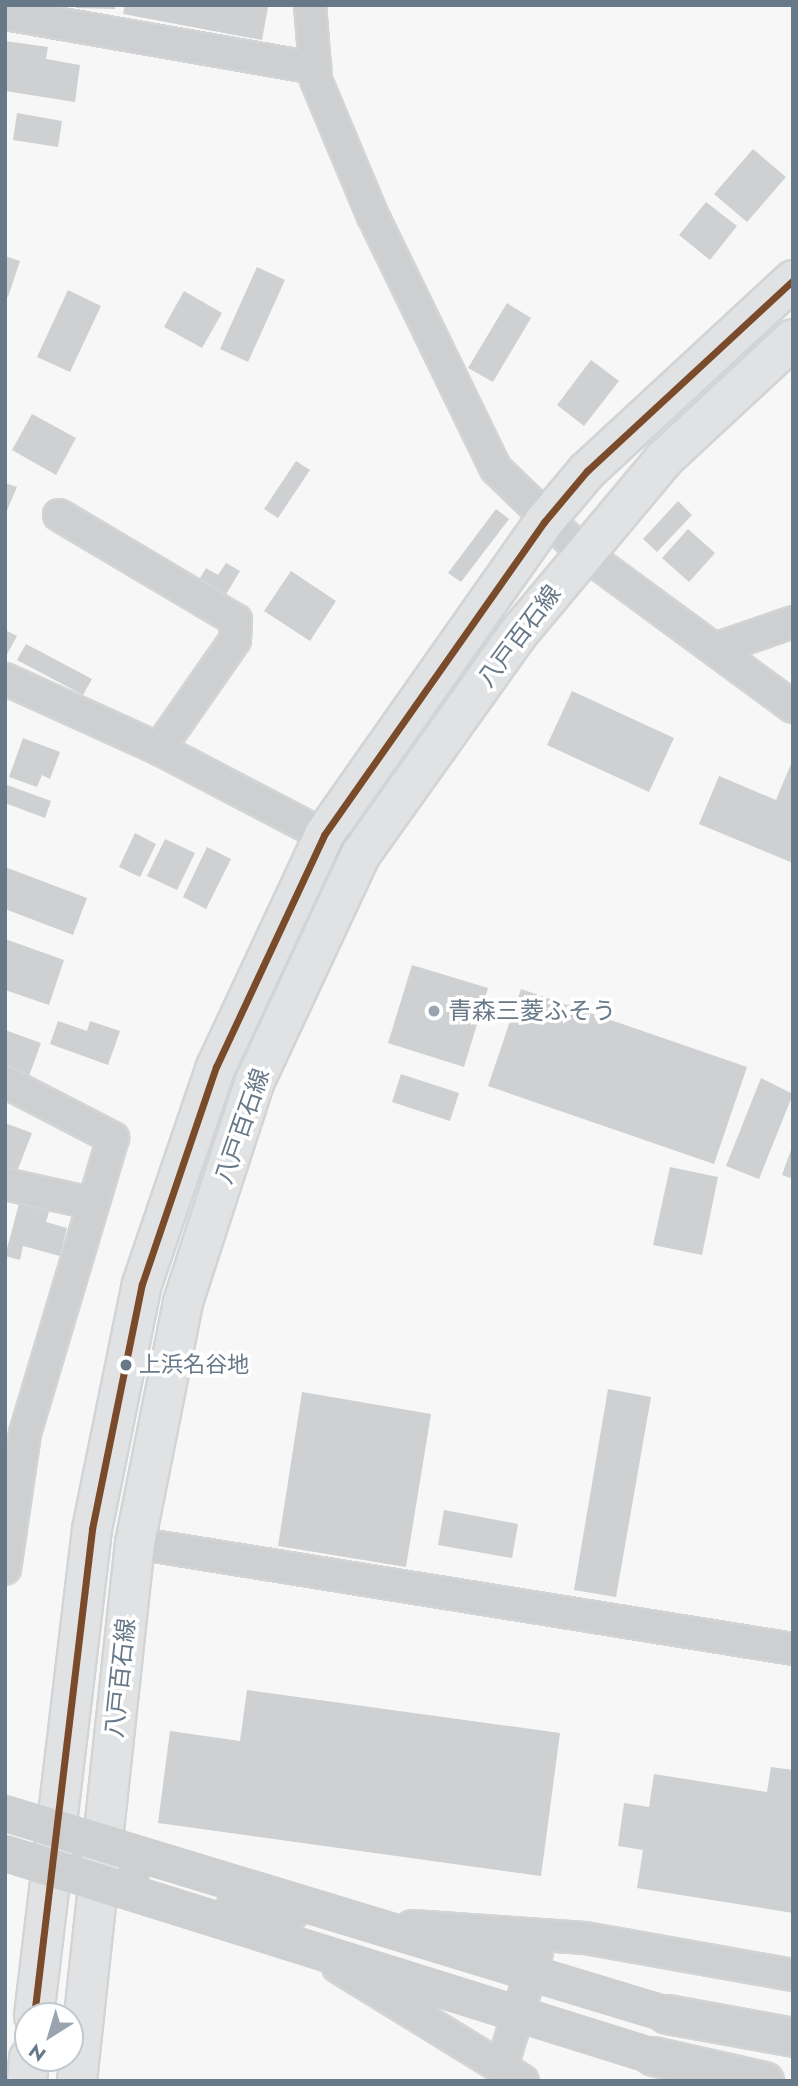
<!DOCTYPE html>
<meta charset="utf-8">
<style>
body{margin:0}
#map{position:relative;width:798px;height:2086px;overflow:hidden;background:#f7f7f7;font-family:Jost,"Noto Sans JP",sans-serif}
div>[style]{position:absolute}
.building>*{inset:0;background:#ced0d2}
.roads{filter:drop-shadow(2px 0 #d3d4d5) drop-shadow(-2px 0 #d3d4d5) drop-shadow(0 2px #d3d4d5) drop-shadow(0 -2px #d3d4d5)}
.minor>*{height:30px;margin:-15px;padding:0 15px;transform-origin:15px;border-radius:15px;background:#cecfd0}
.tertiary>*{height:37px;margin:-18.5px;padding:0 18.5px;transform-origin:18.5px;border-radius:18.5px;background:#cecfd0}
.primary>*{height:38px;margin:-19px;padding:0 19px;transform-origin:19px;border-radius:19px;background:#e1e2e3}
.tertiary-bridge>*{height:37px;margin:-18.5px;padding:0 18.5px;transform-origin:18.5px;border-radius:18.5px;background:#cecfd0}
.bus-1>*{height:7px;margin:-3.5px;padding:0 3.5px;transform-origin:3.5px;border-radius:3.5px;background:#7a4b2a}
.dots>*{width:19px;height:19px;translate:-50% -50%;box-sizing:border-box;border:4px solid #fff;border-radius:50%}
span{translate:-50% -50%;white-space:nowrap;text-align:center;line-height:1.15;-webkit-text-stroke:7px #fff;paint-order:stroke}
.bus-label{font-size:22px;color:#677888}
.left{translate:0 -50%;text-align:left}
.street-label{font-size:24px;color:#677888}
.poi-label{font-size:24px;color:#677888}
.frame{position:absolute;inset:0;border:7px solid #677888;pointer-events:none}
.north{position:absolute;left:14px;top:2002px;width:70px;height:70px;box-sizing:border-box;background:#fff;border:2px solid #c2c9cf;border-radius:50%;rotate:217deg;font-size:19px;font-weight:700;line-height:28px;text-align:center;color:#677888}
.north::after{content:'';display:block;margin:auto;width:24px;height:32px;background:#99a4af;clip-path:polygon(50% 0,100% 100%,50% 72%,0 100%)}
</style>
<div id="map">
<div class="building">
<div style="clip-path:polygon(76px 5px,115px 5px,115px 9px,76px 8px)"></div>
<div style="clip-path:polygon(125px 5px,258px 5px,268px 7px,262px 40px,123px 14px)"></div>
<div style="clip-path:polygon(5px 41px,48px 47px,46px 59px,80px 65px,75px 102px,5px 91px)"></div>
<div style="clip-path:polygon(17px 113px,62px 121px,58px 147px,13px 140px)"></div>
<div style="clip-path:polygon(753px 149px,786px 177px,747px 222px,714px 194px)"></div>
<div style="clip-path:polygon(706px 202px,737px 226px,710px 260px,679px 235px)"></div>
<div style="clip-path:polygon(5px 256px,20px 261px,8px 297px,5px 296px)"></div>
<div style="clip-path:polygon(257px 267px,285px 280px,248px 362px,220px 349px)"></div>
<div style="clip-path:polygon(68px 290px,101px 306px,70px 372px,37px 357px)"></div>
<div style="clip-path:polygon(184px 291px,222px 313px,202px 348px,164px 327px)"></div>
<div style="clip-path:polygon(507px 303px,531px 318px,493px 382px,468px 368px)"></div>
<div style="clip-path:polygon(591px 360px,619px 381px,584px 426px,557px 405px)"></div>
<div style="clip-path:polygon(32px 414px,76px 438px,56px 475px,12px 450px)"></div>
<div style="clip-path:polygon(296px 461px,310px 470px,278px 518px,264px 509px)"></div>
<div style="clip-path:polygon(5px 483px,17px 487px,5px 515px)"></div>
<div style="clip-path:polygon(678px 501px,692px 515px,657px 552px,643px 539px)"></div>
<div style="clip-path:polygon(496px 509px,509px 519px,461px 582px,448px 573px)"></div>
<div style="clip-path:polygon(688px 529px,715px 553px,689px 582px,662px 558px)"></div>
<div style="clip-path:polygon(226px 563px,240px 571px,225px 596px,199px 580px,206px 568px,218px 575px)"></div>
<div style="clip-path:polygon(291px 571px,336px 601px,310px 641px,264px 611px)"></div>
<div style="clip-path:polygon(5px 630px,17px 636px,5px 658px)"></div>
<div style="clip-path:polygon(26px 644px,92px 679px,83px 695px,17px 660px)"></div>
<div style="clip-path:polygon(572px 691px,674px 738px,649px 792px,547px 745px)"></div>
<div style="clip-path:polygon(23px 738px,60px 752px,50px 779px,42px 775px,37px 787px,9px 777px)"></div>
<div style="clip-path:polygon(793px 759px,793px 863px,699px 824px,719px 776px,776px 800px)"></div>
<div style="clip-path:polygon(7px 785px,51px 801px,45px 818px,5px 803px)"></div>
<div style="clip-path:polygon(135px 833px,156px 844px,140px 877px,119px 867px)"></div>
<div style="clip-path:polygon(165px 839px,195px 853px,177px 890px,147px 876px)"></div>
<div style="clip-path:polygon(207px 847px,231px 859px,206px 909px,183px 897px)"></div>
<div style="clip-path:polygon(5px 867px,87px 898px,73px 935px,5px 909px)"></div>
<div style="clip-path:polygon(5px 939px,64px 960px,49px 1005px,5px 990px)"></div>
<div style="clip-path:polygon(412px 965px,488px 988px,464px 1067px,388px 1043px)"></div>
<div style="clip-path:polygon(521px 989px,747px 1067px,714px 1164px,488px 1086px)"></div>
<div style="clip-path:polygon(58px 1021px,87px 1031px,90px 1021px,120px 1031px,108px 1065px,50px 1044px)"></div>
<div style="clip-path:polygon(5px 1030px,41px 1043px,29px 1076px,5px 1068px)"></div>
<div style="clip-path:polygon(401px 1074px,459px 1093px,450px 1121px,392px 1102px)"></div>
<div style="clip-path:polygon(761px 1078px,793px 1094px,759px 1179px,726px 1166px)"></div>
<div style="clip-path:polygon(5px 1123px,32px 1133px,16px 1174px,5px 1170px)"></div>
<div style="clip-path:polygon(792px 1147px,793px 1147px,793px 1179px,782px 1175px)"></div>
<div style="clip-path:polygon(670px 1167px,718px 1177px,702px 1255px,653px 1245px)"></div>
<div style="clip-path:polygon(20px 1200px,50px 1208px,46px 1222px,67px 1228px,60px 1256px,23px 1246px,20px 1260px,5px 1256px)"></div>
<div style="clip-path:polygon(608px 1389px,651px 1397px,616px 1597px,574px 1590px)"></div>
<div style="clip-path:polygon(302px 1392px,431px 1414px,406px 1567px,278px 1546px)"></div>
<div style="clip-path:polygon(444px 1510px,518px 1524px,512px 1558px,438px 1545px)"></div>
<div style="clip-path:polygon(247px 1690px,560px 1733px,541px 1876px,158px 1823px,170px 1731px,240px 1741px)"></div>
<div style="clip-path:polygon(771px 1767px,793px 1770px,793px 1913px,637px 1888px,643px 1850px,618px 1846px,624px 1803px,649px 1807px,654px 1774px,767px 1792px)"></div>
</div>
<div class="roads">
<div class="minor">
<div style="left:310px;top:5px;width:75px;rotate:85.4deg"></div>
<div style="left:316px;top:80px;width:147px;rotate:67.3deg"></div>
<div style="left:373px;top:216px;width:281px;rotate:64.1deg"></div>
<div style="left:496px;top:469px;width:120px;rotate:44deg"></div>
<div style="left:582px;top:552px;width:262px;rotate:36.3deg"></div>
<div style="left:5px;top:14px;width:315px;rotate:9.9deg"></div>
<div style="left:59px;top:515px;width:206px;rotate:30.7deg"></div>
<div style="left:236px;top:620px;width:20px;rotate:93deg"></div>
<div style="left:235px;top:640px;width:133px;rotate:124.9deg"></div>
<div style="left:715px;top:649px;width:83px;rotate:-19.1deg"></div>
<div style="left:5px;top:679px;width:169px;rotate:24.4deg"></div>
<div style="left:159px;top:749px;width:205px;rotate:27.6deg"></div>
<div style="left:5px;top:1082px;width:122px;rotate:27.4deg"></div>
<div style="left:113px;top:1138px;width:309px;rotate:106.6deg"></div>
<div style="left:25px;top:1434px;width:136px;rotate:98.4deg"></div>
<div style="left:5px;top:1184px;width:88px;rotate:12.5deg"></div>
<div style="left:135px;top:1543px;width:666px;rotate:9.15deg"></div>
<div style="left:268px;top:1926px;width:41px;rotate:-149deg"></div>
<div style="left:233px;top:1905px;width:61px;rotate:7.6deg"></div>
<div style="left:412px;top:1926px;width:173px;rotate:4deg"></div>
<div style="left:585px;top:1938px;width:211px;rotate:10.1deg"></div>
<div style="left:338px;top:1967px;width:217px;rotate:31.6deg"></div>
<div style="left:501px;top:2069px;width:121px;rotate:-72.8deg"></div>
</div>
<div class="tertiary">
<div style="left:53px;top:1847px;width:80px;rotate:18.9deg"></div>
<div style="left:667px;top:2014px;width:128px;rotate:10.3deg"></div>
<div style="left:653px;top:2056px;width:114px;rotate:12.7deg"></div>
</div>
<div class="primary">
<div style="left:34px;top:2016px;width:490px;rotate:-83.2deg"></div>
<div style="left:92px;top:1529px;width:250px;rotate:-78.5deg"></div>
<div style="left:142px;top:1284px;width:229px;rotate:-71.2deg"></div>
<div style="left:216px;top:1067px;width:256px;rotate:-65deg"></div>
<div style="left:324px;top:835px;width:383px;rotate:-54.9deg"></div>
<div style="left:544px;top:522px;width:67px;rotate:-49.9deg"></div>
<div style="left:587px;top:471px;width:281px;rotate:-42.8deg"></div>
<div style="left:27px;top:2081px;width:23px;rotate:-85deg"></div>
<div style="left:77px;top:2081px;width:541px;rotate:-83.85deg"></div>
<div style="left:135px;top:1543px;width:246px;rotate:-78.7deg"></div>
<div style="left:183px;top:1302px;width:232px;rotate:-72deg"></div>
<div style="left:255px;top:1081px;width:251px;rotate:-65deg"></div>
<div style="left:361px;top:854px;width:269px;rotate:-54.5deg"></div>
<div style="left:517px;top:635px;width:229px;rotate:-50.1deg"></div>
<div style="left:664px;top:459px;width:176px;rotate:-42.9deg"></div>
</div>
</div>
<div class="tertiary-bridge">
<div style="left:5px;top:1813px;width:692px;rotate:16.89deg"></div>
<div style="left:5px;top:1853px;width:679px;rotate:17.39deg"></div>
</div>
<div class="bus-1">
<div style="left:34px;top:2016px;width:490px;rotate:-83.2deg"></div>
<div style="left:92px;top:1529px;width:250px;rotate:-78.5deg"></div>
<div style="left:142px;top:1284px;width:229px;rotate:-71.2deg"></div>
<div style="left:216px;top:1067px;width:256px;rotate:-65deg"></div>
<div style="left:324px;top:835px;width:383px;rotate:-54.9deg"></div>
<div style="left:544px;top:522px;width:67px;rotate:-49.9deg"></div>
<div style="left:587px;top:471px;width:281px;rotate:-42.8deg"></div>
</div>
<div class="dots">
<div style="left:434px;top:1011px;background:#99a4af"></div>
<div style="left:126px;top:1365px;background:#677888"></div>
</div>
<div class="bus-label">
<span class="left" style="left:139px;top:1365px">上浜名谷地</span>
</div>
<div class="street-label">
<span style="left:519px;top:636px;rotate:-53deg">八戸百石線</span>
<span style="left:242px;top:1126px;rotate:-71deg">八戸百石線</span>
<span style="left:120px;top:1678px;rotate:-84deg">八戸百石線</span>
</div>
<div class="poi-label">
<span class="left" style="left:448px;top:1011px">青森三菱ふそう</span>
</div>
<div class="frame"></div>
<div class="north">N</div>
</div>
